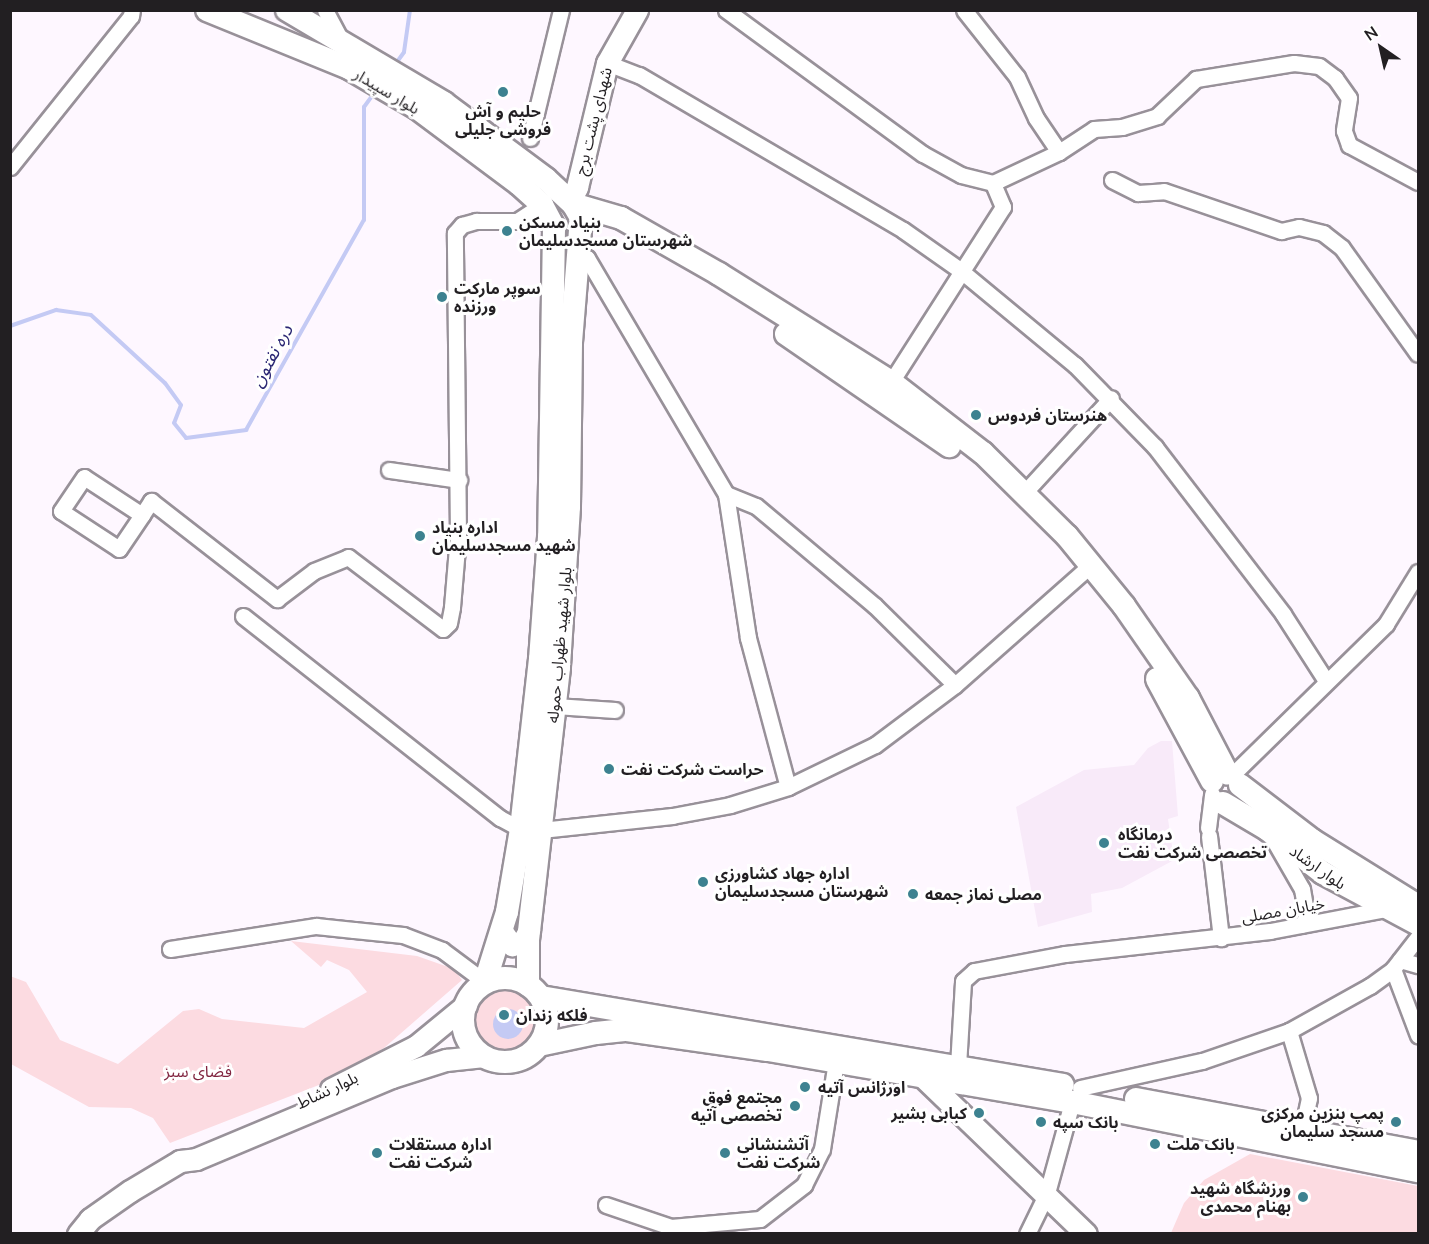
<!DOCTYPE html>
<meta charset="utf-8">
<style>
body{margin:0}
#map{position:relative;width:1429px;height:1244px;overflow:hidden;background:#fef7ff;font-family:Mulish,"Noto Sans Arabic",sans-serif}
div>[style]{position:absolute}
.built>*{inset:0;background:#f8eaf9}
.green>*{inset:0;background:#fcdbe1}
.round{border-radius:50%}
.water>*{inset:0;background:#c4caf4}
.stream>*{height:4px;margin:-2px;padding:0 2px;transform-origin:2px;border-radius:2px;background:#c4caf4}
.roads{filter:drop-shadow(2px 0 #989199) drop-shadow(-2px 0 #989199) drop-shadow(0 2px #989199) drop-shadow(0 -2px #989199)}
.street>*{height:15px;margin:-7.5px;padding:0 7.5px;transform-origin:7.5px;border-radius:7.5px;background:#fff}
.secondary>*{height:21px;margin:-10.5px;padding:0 10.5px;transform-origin:10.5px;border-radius:10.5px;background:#fff}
.primary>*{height:22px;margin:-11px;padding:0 11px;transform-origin:11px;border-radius:11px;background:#fff}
.primary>.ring{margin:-11px;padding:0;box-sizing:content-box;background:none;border:22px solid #fff;border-radius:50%}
.dots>*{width:16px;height:16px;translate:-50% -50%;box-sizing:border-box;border:3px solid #fff;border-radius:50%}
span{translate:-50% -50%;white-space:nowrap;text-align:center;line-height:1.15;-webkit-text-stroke:6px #fff;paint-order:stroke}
.street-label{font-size:16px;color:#221f22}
.poi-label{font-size:16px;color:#221f22;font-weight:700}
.left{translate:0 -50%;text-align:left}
.right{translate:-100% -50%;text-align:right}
.park-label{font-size:16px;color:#812540}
.water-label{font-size:18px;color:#2a2673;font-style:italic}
.frame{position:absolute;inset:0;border:12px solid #221f22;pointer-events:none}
.north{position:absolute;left:1351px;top:18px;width:60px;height:60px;-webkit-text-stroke:4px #fff;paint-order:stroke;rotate:326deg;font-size:16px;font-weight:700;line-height:24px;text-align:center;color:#221f22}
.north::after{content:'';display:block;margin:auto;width:21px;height:27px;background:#221f22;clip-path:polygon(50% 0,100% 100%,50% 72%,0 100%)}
</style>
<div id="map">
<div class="built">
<div style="clip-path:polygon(1161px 741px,1172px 741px,1178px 816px,1168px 819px,1174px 860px,1122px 888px,1091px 894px,1092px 912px,1038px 927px,1016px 807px,1084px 770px,1134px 765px,1148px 748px)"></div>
</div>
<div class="green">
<div style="clip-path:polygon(291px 941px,417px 956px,454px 969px,462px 980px,384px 1048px,324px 1083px,170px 1143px,153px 1118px,131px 1108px,89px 1107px,11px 1064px,10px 976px,26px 982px,60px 1040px,118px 1064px,183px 1011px,199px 1009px,222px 1019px,304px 1028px,367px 992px,349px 970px,327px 960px,321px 967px)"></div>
<div class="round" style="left:473px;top:987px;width:68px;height:68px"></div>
<div style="clip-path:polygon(1250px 1154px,1418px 1186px,1418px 1233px,1171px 1233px,1184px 1203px,1204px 1180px)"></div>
</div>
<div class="water">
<div class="round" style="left:493px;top:1009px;width:30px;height:30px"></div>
</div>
<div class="stream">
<div style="left:394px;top:66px;width:17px;rotate:-54deg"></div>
<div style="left:404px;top:52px;width:42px;rotate:-81.9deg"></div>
<div style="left:10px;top:326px;width:49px;rotate:-19.2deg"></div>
<div style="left:56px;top:310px;width:35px;rotate:8deg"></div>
<div style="left:91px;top:315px;width:100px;rotate:42.6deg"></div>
<div style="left:165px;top:383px;width:27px;rotate:54deg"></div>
<div style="left:181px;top:405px;width:19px;rotate:111deg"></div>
<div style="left:174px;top:423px;width:19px;rotate:51deg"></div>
<div style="left:186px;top:438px;width:61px;rotate:-7.6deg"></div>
<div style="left:246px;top:430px;width:241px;rotate:-60.7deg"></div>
<div style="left:364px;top:220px;width:113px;rotate:-90deg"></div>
<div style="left:364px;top:107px;width:19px;rotate:-54deg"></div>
</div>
<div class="roads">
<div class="street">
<div style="left:325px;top:10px;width:36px;rotate:62deg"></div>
<div style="left:726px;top:10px;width:244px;rotate:36.2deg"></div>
<div style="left:923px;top:154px;width:43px;rotate:28.9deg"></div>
<div style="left:961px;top:175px;width:33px;rotate:14deg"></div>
<div style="left:993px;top:183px;width:73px;rotate:-25.2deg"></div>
<div style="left:1059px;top:152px;width:42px;rotate:-33.3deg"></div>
<div style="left:1094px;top:129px;width:28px;rotate:-4deg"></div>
<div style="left:1122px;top:127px;width:37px;rotate:-17deg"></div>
<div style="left:1157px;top:116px;width:54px;rotate:-43.5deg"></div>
<div style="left:1196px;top:79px;width:99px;rotate:-9.3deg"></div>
<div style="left:1294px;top:63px;width:25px;rotate:7deg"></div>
<div style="left:1319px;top:66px;width:20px;rotate:37deg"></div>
<div style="left:1335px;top:78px;width:24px;rotate:55deg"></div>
<div style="left:1349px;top:98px;width:33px;rotate:99deg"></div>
<div style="left:1344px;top:131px;width:15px;rotate:70deg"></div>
<div style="left:1349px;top:145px;width:78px;rotate:28.2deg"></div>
<div style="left:964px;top:10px;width:85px;rotate:51.7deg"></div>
<div style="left:1017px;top:77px;width:45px;rotate:65.1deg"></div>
<div style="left:1036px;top:118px;width:41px;rotate:55.9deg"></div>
<div style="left:607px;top:63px;width:34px;rotate:21deg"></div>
<div style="left:639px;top:75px;width:306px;rotate:30.4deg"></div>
<div style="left:903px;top:230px;width:70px;rotate:35.1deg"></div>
<div style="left:960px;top:270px;width:149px;rotate:39.6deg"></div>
<div style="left:1075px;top:365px;width:115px;rotate:45.7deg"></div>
<div style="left:1155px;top:447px;width:210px;rotate:52.5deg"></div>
<div style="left:1283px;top:614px;width:80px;rotate:57.3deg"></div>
<div style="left:530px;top:138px;width:132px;rotate:-76.4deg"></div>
<div style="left:10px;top:167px;width:193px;rotate:-51.3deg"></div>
<div style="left:131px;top:16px;width:6px;rotate:-81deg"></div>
<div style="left:1112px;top:180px;width:29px;rotate:27deg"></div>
<div style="left:1138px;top:193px;width:26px;rotate:-4deg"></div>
<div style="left:1164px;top:191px;width:124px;rotate:18.9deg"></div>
<div style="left:1281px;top:231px;width:18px;rotate:-13deg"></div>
<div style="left:1299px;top:227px;width:25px;rotate:14deg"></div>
<div style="left:1323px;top:233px;width:24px;rotate:38deg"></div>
<div style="left:1342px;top:248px;width:130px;rotate:54.4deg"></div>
<div style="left:581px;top:257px;width:6px;rotate:9deg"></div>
<div style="left:587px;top:258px;width:274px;rotate:59.5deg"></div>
<div style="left:726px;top:494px;width:32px;rotate:22deg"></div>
<div style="left:756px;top:506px;width:155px;rotate:40deg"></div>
<div style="left:875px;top:606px;width:112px;rotate:44.6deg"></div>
<div style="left:891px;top:382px;width:208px;rotate:-57.4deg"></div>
<div style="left:1003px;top:207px;width:26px;rotate:-113deg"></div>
<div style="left:389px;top:470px;width:71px;rotate:8.1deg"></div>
<div style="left:1025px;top:492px;width:127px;rotate:-47.5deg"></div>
<div style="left:726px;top:494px;width:146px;rotate:81.3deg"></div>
<div style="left:748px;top:638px;width:154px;rotate:75deg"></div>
<div style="left:142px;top:515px;width:69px;rotate:-146.8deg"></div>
<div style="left:84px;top:477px;width:41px;rotate:124.1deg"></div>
<div style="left:61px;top:511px;width:69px;rotate:33.2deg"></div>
<div style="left:119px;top:549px;width:41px;rotate:-55.9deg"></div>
<div style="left:142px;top:515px;width:17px;rotate:-57deg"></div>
<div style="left:151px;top:501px;width:160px;rotate:37.9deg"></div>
<div style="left:277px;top:599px;width:46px;rotate:-37.1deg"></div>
<div style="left:314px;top:571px;width:37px;rotate:-22deg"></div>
<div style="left:348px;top:557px;width:119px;rotate:37.2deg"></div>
<div style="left:443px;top:629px;width:8px;rotate:-45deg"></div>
<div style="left:449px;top:623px;width:16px;rotate:-79deg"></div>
<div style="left:452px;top:607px;width:72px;rotate:-85.2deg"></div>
<div style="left:458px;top:535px;width:302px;rotate:-90.6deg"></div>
<div style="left:455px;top:233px;width:11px;rotate:-49deg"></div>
<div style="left:462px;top:225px;width:15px;rotate:-16deg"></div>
<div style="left:476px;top:221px;width:41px"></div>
<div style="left:517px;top:221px;width:30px;rotate:-33deg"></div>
<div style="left:243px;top:616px;width:327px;rotate:38.2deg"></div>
<div style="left:500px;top:818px;width:24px;rotate:28deg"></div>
<div style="left:555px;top:706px;width:60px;rotate:3.8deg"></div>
<div style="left:1232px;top:775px;width:216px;rotate:-44.4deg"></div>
<div style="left:1386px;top:624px;width:61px;rotate:-58.4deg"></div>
<div style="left:1208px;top:828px;width:34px;rotate:-83deg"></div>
<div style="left:541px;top:830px;width:132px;rotate:-6.1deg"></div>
<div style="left:672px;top:816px;width:59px;rotate:-10.7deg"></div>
<div style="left:730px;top:805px;width:61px;rotate:-17.2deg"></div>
<div style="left:788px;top:787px;width:97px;rotate:-25.8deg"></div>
<div style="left:875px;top:745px;width:100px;rotate:-36.9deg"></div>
<div style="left:955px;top:685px;width:183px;rotate:-41.5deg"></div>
<div style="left:1209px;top:836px;width:103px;rotate:83.3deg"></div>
<div style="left:1272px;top:837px;width:60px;rotate:60deg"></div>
<div style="left:1302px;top:889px;width:28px;rotate:80deg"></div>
<div style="left:1307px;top:917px;width:10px;rotate:127deg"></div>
<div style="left:170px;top:949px;width:148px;rotate:-9deg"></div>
<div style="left:316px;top:926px;width:38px;rotate:6deg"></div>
<div style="left:354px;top:930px;width:49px;rotate:5.8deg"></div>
<div style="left:403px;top:935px;width:42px;rotate:21deg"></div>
<div style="left:442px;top:950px;width:54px;rotate:36.7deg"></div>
<div style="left:1400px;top:960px;width:19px;rotate:16deg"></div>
<div style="left:1393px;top:969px;width:71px;rotate:69.3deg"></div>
<div style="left:1289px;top:1031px;width:70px;rotate:73.4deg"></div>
<div style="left:1309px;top:1098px;width:35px;rotate:102deg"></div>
<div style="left:958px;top:1066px;width:85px;rotate:-86.6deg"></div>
<div style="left:963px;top:981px;width:15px;rotate:-42deg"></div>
<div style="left:974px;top:971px;width:93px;rotate:-10.6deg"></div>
<div style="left:1065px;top:954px;width:206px;rotate:-6.4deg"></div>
<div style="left:1270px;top:931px;width:117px;rotate:-10.8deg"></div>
<div style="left:1080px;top:1088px;width:125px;rotate:-12.5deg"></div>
<div style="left:1202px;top:1061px;width:92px;rotate:-19deg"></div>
<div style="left:1289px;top:1031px;width:93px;rotate:-29.1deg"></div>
<div style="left:1370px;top:986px;width:29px;rotate:-36deg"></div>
<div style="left:1393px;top:969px;width:41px;rotate:-52deg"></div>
<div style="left:606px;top:1205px;width:69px;rotate:18.7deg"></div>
<div style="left:671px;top:1227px;width:89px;rotate:-5.1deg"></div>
<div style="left:760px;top:1219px;width:56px;rotate:-37.7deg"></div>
<div style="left:804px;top:1185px;width:40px;rotate:-63.4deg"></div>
<div style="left:822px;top:1149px;width:88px;rotate:-80.9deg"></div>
<div style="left:1027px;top:1234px;width:46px;rotate:-64deg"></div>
<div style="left:1047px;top:1193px;width:94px;rotate:-74.6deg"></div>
</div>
<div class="secondary">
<div style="left:570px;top:201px;width:16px;rotate:-63deg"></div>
<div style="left:577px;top:187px;width:128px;rotate:-76.4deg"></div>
<div style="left:607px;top:63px;width:61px;rotate:-60.5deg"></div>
<div style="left:501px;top:930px;width:19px;rotate:54deg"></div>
<div style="left:512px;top:945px;width:12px;rotate:-20deg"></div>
<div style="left:523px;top:941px;width:13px;rotate:-61deg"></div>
<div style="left:923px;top:1077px;width:226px;rotate:43.9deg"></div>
<div style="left:331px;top:1089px;width:95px;rotate:-26.8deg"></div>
<div style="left:416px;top:1046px;width:65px;rotate:-39.4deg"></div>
<div style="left:78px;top:1234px;width:19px;rotate:-51deg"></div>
<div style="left:90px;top:1219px;width:49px;rotate:-35deg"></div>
<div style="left:130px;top:1191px;width:58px;rotate:-31deg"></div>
<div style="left:180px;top:1161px;width:16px;rotate:-7deg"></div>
<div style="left:196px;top:1159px;width:212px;rotate:-22.7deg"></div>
<div style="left:392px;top:1077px;width:57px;rotate:-17.5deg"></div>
<div style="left:446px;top:1060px;width:38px;rotate:-6deg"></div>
</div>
<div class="primary">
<div style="left:207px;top:10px;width:153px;rotate:22.2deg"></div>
<div style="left:349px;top:68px;width:79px;rotate:30.5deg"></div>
<div style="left:417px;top:108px;width:127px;rotate:36.7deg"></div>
<div style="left:519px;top:184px;width:31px;rotate:42deg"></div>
<div style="left:542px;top:205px;width:26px;rotate:62deg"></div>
<div style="left:554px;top:228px;width:309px;rotate:90.9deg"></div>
<div style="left:549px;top:537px;width:122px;rotate:94.2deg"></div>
<div style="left:540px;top:659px;width:171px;rotate:96.4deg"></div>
<div style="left:521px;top:829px;width:84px;rotate:99.6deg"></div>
<div style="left:507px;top:912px;width:73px;rotate:107.4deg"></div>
<div style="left:287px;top:10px;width:182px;rotate:30.6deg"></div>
<div style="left:444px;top:103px;width:127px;rotate:36.7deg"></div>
<div style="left:546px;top:179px;width:37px;rotate:43deg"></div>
<div style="left:573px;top:204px;width:16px;rotate:60deg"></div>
<div style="left:581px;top:218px;width:125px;rotate:94.6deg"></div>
<div style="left:571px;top:343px;width:164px;rotate:90.7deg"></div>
<div style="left:569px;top:507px;width:161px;rotate:93.6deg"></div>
<div style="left:559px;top:668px;width:272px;rotate:96.5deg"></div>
<div style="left:528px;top:938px;width:47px;rotate:90deg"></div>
<div style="left:573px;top:204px;width:50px;rotate:16.3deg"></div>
<div style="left:621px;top:218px;width:113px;rotate:29.7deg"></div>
<div style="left:719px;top:274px;width:203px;rotate:32.1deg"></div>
<div style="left:891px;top:382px;width:116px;rotate:37.7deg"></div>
<div style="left:983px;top:453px;width:118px;rotate:44.7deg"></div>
<div style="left:1067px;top:536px;width:90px;rotate:50.8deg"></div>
<div style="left:1124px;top:606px;width:112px;rotate:55.2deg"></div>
<div style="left:1188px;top:698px;width:85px;rotate:62.5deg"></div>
<div style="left:786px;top:334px;width:198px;rotate:34.5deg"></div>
<div style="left:1157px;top:679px;width:116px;rotate:61.7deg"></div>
<div style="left:1240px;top:785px;width:91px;rotate:37.4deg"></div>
<div style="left:1312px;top:840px;width:125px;rotate:31.9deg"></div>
<div style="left:1223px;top:803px;width:51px;rotate:30.6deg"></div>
<div style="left:1267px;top:829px;width:71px;rotate:38.2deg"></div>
<div style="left:1323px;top:873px;width:108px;rotate:28.2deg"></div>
<div class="ring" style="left:463px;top:978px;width:62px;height:62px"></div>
<div style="left:541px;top:997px;width:529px;rotate:9.57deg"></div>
<div style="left:539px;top:1045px;width:58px;rotate:-11.9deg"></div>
<div style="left:596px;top:1033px;width:31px;rotate:-6deg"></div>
<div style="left:627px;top:1030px;width:142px;rotate:8.1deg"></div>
<div style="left:768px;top:1050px;width:308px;rotate:9.7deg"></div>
<div style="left:1072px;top:1102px;width:353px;rotate:11.3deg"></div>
<div style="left:1136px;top:1099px;width:287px;rotate:10.6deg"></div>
</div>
</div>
<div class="dots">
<div style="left:503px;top:92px;background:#3d8290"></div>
<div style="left:507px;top:231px;background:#3d8290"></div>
<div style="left:442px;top:297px;background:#3d8290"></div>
<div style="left:976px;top:415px;background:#3d8290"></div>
<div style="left:420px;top:536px;background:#3d8290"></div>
<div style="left:609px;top:769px;background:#3d8290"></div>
<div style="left:1104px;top:843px;background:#3d8290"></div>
<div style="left:703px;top:882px;background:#3d8290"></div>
<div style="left:913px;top:894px;background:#3d8290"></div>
<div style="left:504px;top:1015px;background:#3d8290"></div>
<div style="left:805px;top:1087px;background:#3d8290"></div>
<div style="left:795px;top:1106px;background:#3d8290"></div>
<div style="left:979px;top:1113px;background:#3d8290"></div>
<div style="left:1041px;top:1122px;background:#3d8290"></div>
<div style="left:1396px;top:1122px;background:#3d8290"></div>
<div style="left:1155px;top:1144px;background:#3d8290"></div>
<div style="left:377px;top:1153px;background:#3d8290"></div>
<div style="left:725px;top:1153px;background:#3d8290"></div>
<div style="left:1303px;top:1197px;background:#3d8290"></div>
</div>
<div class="street-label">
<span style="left:387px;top:91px;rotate:31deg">بلوار سپیدار</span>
<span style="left:593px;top:121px;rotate:-76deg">شهدای پشت برج</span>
<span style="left:559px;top:645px;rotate:-85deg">بلوار شهید ظهراب حموله</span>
<span style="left:1318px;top:867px;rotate:35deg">بلوار ارشاد</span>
<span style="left:1283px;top:910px;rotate:-10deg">خیابان مصلی</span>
<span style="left:327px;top:1090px;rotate:-25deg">بلوار نشاط</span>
</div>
<div class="poi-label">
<span style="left:503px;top:120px">حلیم و آش<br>فروشی جلیلی</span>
<span class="left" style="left:519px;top:231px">بنیاد مسکن<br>شهرستان مسجدسلیمان</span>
<span class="left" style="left:454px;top:297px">سوپر مارکت<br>ورزنده</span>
<span class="left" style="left:988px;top:415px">هنرستان فردوس</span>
<span class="left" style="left:432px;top:536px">اداره بنیاد<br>شهید مسجدسلیمان</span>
<span class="left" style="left:621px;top:769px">حراست شرکت نفت</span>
<span class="left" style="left:1118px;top:843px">درمانگاه<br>تخصصی شرکت نفت</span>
<span class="left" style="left:715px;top:882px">اداره جهاد کشاورزی<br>شهرستان مسجدسلیمان</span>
<span class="left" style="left:925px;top:894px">مصلی نماز جمعه</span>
<span class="left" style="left:516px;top:1015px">فلکه زندان</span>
<span class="left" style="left:818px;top:1087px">اورژانس آتیه</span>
<span class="right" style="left:782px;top:1106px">مجتمع فوق<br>تخصصی آتیه</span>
<span class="right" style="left:967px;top:1113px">کبابی بشیر</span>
<span class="right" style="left:1384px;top:1122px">پمپ بنزین مرکزی<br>مسجد سلیمان</span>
<span class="left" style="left:1053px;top:1122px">بانک سپه</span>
<span class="left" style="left:389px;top:1153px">اداره مستقلات<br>شرکت نفت</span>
<span class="left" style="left:737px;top:1153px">آتشنشانی<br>شرکت نفت</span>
<span class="left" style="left:1167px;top:1144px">بانک ملت</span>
<span class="right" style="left:1291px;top:1197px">ورزشگاه شهید<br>بهنام محمدی</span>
</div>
<div class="park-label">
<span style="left:198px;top:1071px">فضای سبز</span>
</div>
<div class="water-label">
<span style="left:272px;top:356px;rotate:-61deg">دره نفتون</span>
</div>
<div class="frame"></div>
<div class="north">N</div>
</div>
